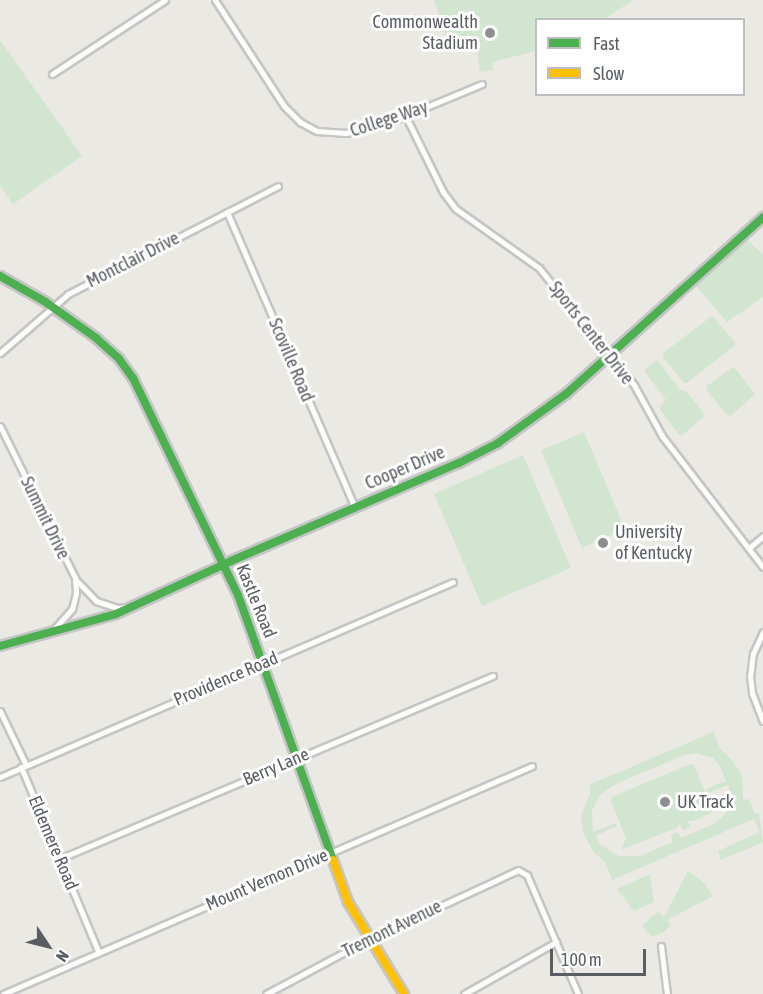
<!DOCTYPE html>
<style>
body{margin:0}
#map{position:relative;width:763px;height:994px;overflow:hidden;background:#eae9e4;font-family:"Asap Condensed",sans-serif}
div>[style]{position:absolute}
.green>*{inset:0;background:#d2e5d0}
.roads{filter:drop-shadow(2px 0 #c5c5c5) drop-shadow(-2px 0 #c5c5c5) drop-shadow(0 2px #c5c5c5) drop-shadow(0 -2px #c5c5c5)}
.street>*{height:5px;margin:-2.5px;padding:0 2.5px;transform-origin:2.5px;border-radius:2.5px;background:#fcfcfb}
.fast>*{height:8px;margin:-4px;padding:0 4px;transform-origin:4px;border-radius:4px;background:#4caf50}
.slow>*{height:8px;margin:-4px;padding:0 4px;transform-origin:4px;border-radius:4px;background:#ffc107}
.dots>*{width:16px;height:16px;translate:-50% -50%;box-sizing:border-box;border:3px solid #fff;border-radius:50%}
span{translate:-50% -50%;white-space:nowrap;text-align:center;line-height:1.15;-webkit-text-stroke:6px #fff;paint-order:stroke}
.poi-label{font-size:18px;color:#5a5d62}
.right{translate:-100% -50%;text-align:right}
.left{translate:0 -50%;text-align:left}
.street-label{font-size:18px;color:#5a5d62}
.legend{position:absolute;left:535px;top:18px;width:210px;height:78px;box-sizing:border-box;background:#fff;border:2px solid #bdbec0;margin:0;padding:8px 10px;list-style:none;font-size:18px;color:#5a5d62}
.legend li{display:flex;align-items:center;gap:12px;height:30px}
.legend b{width:30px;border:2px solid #bdbec0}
.north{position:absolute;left:18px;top:916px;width:60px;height:60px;-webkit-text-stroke:4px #fff;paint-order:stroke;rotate:125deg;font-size:16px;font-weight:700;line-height:24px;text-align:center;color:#5a5d62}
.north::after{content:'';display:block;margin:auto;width:21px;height:27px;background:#5a5d62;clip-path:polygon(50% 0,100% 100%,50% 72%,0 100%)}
.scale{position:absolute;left:550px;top:949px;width:96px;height:27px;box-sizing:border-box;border:3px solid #5a5d62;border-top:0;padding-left:8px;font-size:18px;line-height:21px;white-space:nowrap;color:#5a5d62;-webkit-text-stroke:4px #fff;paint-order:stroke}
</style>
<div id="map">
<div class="green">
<div style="clip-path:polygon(434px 0,633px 0,605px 19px,536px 20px,536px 51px,492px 62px,493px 70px,480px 72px,476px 43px,460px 37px,448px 42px)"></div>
<div style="clip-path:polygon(0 40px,82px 156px,13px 204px,0 186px)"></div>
<div style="clip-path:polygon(747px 239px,763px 255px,763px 297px,727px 322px,696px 286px)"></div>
<div style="clip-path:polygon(712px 316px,735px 342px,734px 346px,687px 383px,684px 383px,663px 357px,663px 353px)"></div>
<div style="clip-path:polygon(655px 361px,658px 361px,680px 390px,686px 391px,705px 415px,683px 435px,679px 435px,660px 410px,660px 406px,666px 400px,645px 372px,645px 369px)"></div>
<div style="clip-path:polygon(731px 368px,735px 368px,755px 394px,731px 416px,727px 415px,707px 391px,707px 386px)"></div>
<div style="clip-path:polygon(584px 432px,625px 529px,582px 548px,541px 450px)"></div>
<div style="clip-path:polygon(523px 455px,571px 568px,482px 606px,434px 494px)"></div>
<div style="clip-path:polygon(evenodd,713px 732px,721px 750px,731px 759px,742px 776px,743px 800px,749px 799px,755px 814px,759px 813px,763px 842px,721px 860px,718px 851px,760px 832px,754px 819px,612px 880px,605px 862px,594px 853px,583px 833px,581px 816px,591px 791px,589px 785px,713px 732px,696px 753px,713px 758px,720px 766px,726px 781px,706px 789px,708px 793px,728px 785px,732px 797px,730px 804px,727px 797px,722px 800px,725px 807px,730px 805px,724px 815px,714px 824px,681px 838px,678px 832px,671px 835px,673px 842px,640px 856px,619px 856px,601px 845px,595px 836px,617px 826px,616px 823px,593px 832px,592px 810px,601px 794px,616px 784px,684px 755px,696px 753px)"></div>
<div style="clip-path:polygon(690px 764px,694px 765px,706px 794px,713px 810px,711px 813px,693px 821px,688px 821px,690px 827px,683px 830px,680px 824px,677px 828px,622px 849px,626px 838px,611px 801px,612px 797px)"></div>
<div style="clip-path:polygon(688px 871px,703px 882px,713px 896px,667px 920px,671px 925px,664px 932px,652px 937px,642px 926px,658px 911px,664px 917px)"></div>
<div style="clip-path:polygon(650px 874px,654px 902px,634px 911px,617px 889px)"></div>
</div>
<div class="roads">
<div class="street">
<div style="left:215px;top:0;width:126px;rotate:56.9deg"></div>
<div style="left:284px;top:106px;width:23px;rotate:45deg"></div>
<div style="left:300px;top:122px;width:19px;rotate:28deg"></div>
<div style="left:317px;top:131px;width:29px;rotate:4deg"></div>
<div style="left:346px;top:133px;width:51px;rotate:-14.9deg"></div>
<div style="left:395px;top:120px;width:94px;rotate:-22.5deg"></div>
<div style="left:52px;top:74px;width:135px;rotate:-33.2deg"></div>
<div style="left:406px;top:117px;width:84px;rotate:63.7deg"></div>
<div style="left:443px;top:192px;width:21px;rotate:53deg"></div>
<div style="left:456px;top:209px;width:102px;rotate:35.4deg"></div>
<div style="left:539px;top:268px;width:151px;rotate:50.9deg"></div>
<div style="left:634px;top:385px;width:58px;rotate:61.2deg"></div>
<div style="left:662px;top:436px;width:165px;rotate:52.4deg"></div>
<div style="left:227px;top:212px;width:322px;rotate:66.6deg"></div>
<div style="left:0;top:353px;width:90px;rotate:-40.9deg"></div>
<div style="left:68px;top:294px;width:236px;rotate:-27.2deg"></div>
<div style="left:0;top:426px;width:169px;rotate:63.7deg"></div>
<div style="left:75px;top:578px;width:15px;rotate:86deg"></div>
<div style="left:76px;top:593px;width:16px;rotate:104deg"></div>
<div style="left:72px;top:609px;width:27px;rotate:132deg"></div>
<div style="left:750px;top:547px;width:17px;rotate:-40deg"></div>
<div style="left:75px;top:579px;width:30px;rotate:46deg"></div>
<div style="left:96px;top:601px;width:23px;rotate:18deg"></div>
<div style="left:118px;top:608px;width:9px;rotate:-6deg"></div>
<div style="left:763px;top:632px;width:23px;rotate:115deg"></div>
<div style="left:753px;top:653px;width:23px;rotate:97deg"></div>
<div style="left:750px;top:676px;width:17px;rotate:83deg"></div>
<div style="left:752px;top:693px;width:30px;rotate:69deg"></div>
<div style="left:0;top:711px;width:60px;rotate:64.3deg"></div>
<div style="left:21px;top:767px;width:199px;rotate:67.3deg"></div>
<div style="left:0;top:777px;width:493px;rotate:-23.3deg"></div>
<div style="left:59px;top:859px;width:471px;rotate:-22.9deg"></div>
<div style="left:661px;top:946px;width:48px;rotate:82.9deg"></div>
<div style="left:3px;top:994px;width:576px;rotate:-23.32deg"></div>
<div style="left:266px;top:994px;width:117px;rotate:-28.1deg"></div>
<div style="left:369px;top:939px;width:164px;rotate:-24.8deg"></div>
<div style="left:518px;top:870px;width:10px;rotate:29deg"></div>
<div style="left:527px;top:875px;width:129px;rotate:66.8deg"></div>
<div style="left:464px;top:994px;width:106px;rotate:-29.5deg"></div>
</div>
<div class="fast">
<div style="left:0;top:276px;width:51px;rotate:29.6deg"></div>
<div style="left:44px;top:301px;width:64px;rotate:35.4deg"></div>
<div style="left:96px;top:338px;width:31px;rotate:42deg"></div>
<div style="left:119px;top:359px;width:24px;rotate:54deg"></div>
<div style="left:133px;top:378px;width:241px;rotate:64.2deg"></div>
<div style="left:238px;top:595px;width:282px;rotate:70.3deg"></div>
<div style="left:0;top:646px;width:120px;rotate:-15.4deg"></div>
<div style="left:116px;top:614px;width:127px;rotate:-24.7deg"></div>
<div style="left:231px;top:561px;width:248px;rotate:-23.3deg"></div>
<div style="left:459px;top:463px;width:44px;rotate:-27.1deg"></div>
<div style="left:498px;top:443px;width:84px;rotate:-35.8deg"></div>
<div style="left:566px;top:394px;width:265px;rotate:-41.9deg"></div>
</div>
<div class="slow">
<div style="left:333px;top:860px;width:45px;rotate:70.3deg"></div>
<div style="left:348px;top:902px;width:108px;rotate:58.7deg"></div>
</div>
</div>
<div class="dots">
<div style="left:490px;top:33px;background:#8c8e90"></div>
<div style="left:603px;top:543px;background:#8c8e90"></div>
<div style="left:665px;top:802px;background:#8c8e90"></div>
</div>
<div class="poi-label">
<span class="right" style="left:478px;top:33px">Commonwealth<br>Stadium</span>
<span class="left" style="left:615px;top:543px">University<br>of Kentucky</span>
<span class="left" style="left:677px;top:802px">UK Track</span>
</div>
<div class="street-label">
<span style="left:389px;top:119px;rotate:-18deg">College Way</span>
<span style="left:133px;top:260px;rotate:-27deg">Montclair Drive</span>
<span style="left:591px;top:333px;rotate:52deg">Sports Center Drive</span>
<span style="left:291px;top:360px;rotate:67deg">Scoville Road</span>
<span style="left:405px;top:468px;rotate:-23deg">Cooper Drive</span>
<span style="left:45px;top:518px;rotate:64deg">Summit Drive</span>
<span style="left:256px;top:601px;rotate:68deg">Kastle Road</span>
<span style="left:226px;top:679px;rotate:-23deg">Providence Road</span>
<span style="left:276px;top:767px;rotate:-23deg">Berry Lane</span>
<span style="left:53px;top:843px;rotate:67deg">Eldemere Road</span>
<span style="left:267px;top:880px;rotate:-23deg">Mount Vernon Drive</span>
<span style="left:392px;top:929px;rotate:-26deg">Tremont Avenue</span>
</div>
<ul class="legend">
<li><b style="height:8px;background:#4caf50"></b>Fast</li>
<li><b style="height:8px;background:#ffc107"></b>Slow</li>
</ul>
<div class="north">N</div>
<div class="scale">100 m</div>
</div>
